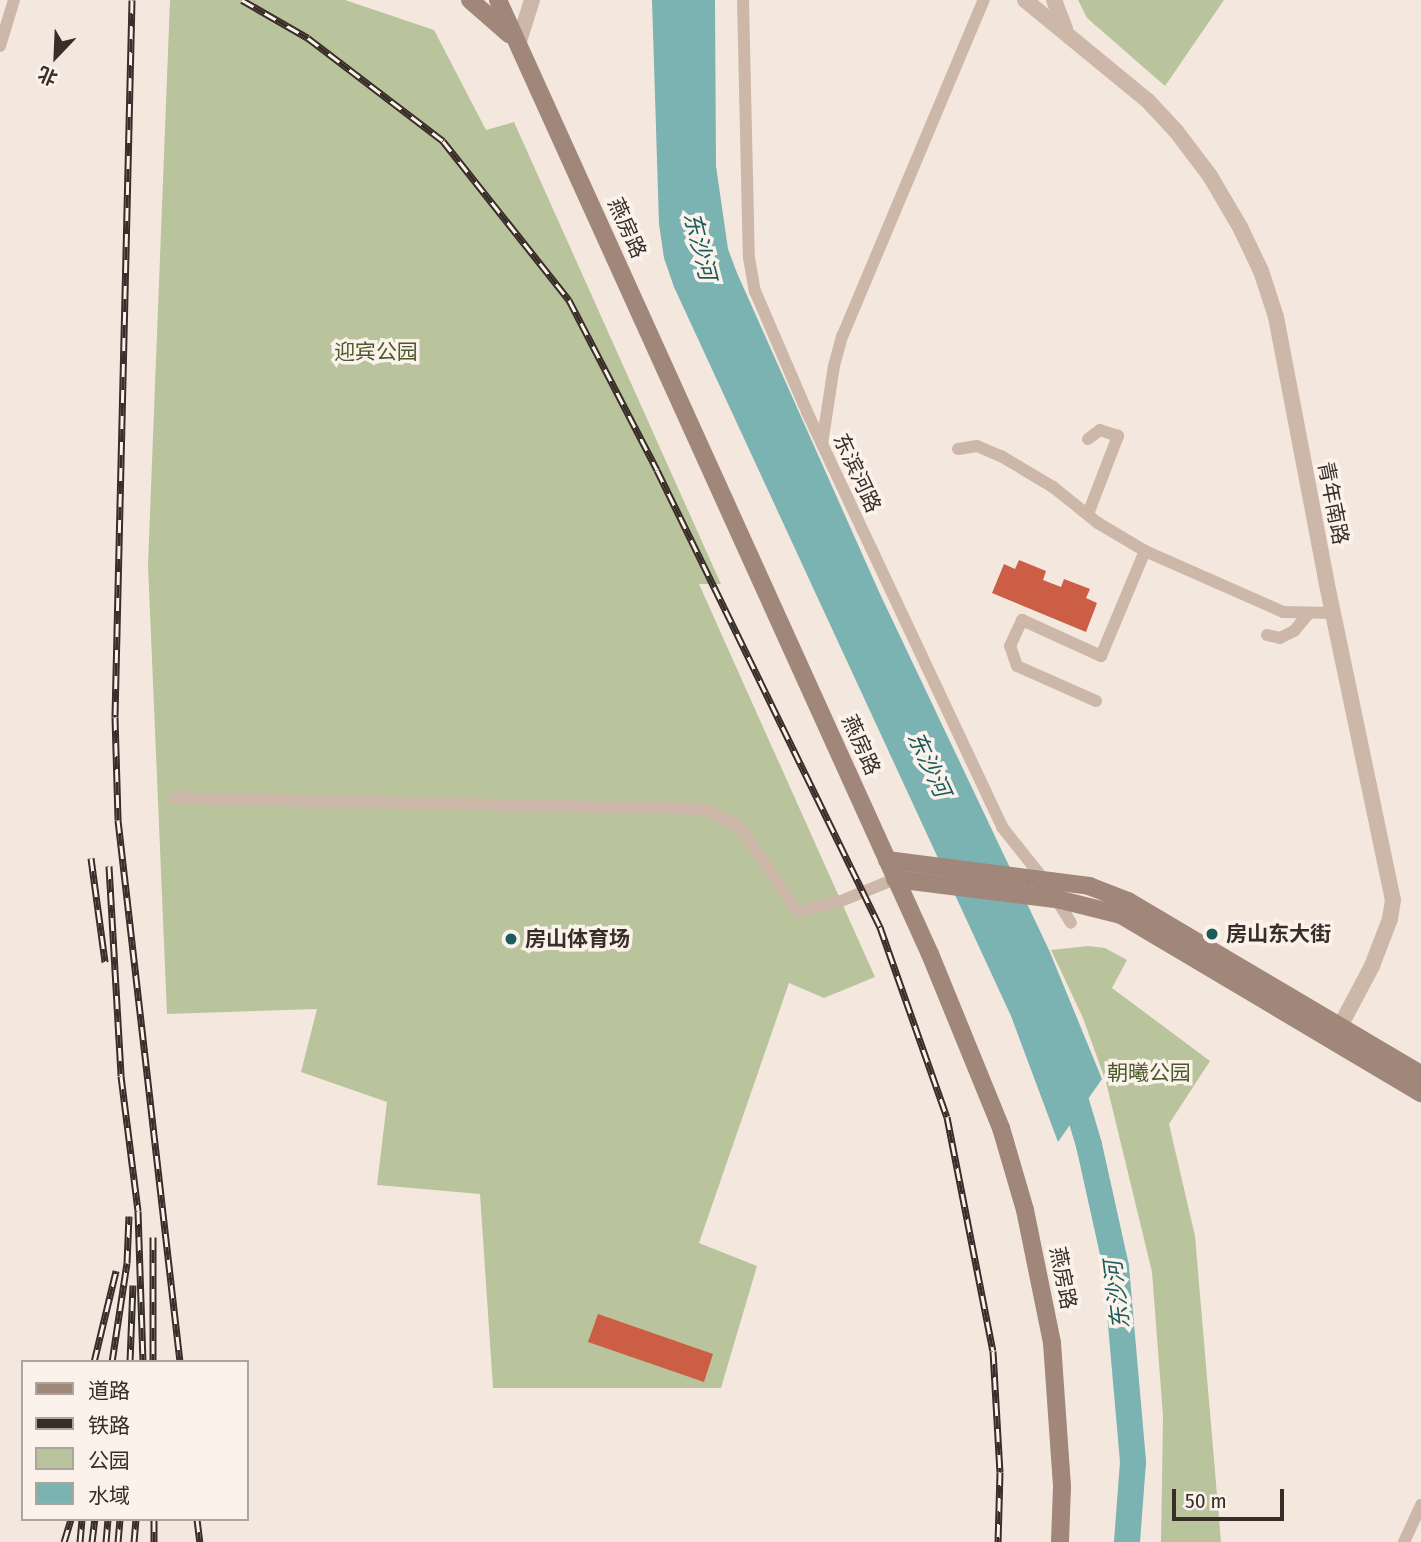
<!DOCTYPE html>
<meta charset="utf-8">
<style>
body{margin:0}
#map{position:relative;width:1421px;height:1542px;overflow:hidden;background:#f4e8de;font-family:"Fira Sans Condensed","Noto Sans SC",sans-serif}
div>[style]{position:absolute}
.green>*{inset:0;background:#b9c49d}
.water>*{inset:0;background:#7bb2b2}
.river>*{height:26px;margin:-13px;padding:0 13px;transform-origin:13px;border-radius:13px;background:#7bb2b2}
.building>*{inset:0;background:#cb5e45}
.minor>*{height:12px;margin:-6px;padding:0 6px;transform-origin:6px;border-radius:6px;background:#cdb7a9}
.tertiary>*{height:16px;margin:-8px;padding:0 8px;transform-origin:8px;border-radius:8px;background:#cdb7a9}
.secondary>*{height:18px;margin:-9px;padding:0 9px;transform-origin:9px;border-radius:9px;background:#a1867a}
.rail>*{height:7px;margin-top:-3.5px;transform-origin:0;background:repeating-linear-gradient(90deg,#fbf3eb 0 13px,#392d29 0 26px);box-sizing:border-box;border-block:2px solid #392d29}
.dots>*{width:19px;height:19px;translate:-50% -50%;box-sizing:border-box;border:4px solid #fbf3eb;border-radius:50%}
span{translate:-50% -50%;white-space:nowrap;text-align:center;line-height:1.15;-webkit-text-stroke:7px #fbf3eb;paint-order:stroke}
.street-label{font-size:21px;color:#392d29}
.park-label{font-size:21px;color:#4b592c}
.poi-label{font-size:21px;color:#392d29;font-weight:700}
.left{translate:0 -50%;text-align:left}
.water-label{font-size:23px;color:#1c5c5d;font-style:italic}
.legend{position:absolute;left:21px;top:1360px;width:228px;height:161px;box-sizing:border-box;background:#fbf3eb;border:2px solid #ada49d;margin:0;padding:9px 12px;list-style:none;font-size:21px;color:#392d29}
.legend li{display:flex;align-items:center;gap:14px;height:35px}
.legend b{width:35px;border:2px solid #ada49d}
.north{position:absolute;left:21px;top:21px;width:70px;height:70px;-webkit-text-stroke:5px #fbf3eb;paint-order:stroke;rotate:203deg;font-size:19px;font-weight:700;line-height:28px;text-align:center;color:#392d29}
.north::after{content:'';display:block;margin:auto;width:24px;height:32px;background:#392d29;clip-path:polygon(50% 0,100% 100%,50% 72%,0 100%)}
.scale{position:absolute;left:1172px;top:1489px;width:112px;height:32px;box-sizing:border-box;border:4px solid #392d29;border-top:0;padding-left:9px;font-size:21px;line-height:24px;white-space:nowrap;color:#392d29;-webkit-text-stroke:5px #fbf3eb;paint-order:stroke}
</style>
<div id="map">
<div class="green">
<div style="clip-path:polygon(170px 0,345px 0,434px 30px,486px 130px,514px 122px,721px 584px,699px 584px,875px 977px,824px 998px,789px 983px,699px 1243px,757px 1266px,721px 1388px,493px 1388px,480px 1194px,377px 1185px,387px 1102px,301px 1072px,317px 1009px,167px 1014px,148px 565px)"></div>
<div style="clip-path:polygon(1078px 0,1224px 0,1165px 86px,1087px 18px)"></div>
<div style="clip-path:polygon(1088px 946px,1105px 948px,1127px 960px,1112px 988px,1210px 1061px,1169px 1124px,1195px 1236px,1221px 1542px,1161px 1542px,1163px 1416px,1152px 1272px,1106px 1082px,1083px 1018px,1051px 950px)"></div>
</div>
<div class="water">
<div style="clip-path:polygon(652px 0,715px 0,716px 166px,728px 249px,737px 273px,880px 594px,1049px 950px,1102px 1079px,1058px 1142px,1011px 1016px,674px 287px,664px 258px,659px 224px)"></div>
</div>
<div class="river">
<div style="left:1069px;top:1078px;width:70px;rotate:73.4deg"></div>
<div style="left:1089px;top:1145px;width:125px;rotate:77.5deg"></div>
<div style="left:1116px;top:1267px;width:196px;rotate:85deg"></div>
<div style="left:1133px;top:1462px;width:80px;rotate:94.3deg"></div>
</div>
<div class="building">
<div style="clip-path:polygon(1019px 560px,1046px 571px,1043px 580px,1061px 587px,1064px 579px,1090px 589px,1086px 598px,1097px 603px,1086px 632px,992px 593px,1004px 564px,1015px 569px)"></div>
<div style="clip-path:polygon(598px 1314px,713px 1354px,704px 1382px,588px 1342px)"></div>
</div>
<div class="minor">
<div style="left:743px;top:0;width:258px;rotate:88.7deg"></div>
<div style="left:749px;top:258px;width:34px;rotate:80deg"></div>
<div style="left:755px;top:291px;width:132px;rotate:66.7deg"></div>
<div style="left:807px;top:412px;width:459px;rotate:64.8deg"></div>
<div style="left:1002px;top:827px;width:69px;rotate:51.5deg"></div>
<div style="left:1045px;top:881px;width:49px;rotate:58.2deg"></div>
<div style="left:0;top:46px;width:48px;rotate:-73.1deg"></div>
<div style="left:822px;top:444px;width:79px;rotate:-81.3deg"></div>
<div style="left:834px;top:366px;width:30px;rotate:-75deg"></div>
<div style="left:842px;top:337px;width:366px;rotate:-67.2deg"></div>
<div style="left:958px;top:449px;width:19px;rotate:-9deg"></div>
<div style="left:977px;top:446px;width:26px;rotate:23deg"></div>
<div style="left:1001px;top:456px;width:61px;rotate:30.8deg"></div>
<div style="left:1053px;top:487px;width:58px;rotate:38.7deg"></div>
<div style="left:1098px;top:523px;width:55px;rotate:30.8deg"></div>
<div style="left:1088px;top:514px;width:84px;rotate:-69deg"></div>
<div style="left:1118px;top:436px;width:19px;rotate:-162deg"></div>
<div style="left:1100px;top:430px;width:15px;rotate:143deg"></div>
<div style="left:1267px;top:635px;width:13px;rotate:13deg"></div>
<div style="left:1280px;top:638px;width:16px;rotate:-27deg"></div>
<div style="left:1294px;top:631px;width:23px;rotate:-50deg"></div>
<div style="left:1096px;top:701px;width:86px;rotate:-156.1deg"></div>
<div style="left:1017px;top:666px;width:21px;rotate:-109deg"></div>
<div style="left:1010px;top:646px;width:29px;rotate:-65deg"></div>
<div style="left:1022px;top:620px;width:87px;rotate:24.5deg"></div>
<div style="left:1101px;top:656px;width:114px;rotate:-67.3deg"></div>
<div style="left:1145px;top:551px;width:151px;rotate:23.8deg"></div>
<div style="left:1283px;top:612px;width:50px;rotate:1.1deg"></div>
<div style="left:174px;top:798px;width:530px;rotate:1.19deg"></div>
<div style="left:704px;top:809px;width:39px;rotate:26deg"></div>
<div style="left:739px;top:826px;width:104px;rotate:55.5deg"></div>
<div style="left:798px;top:912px;width:44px;rotate:-14.3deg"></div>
<div style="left:841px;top:901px;width:58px;rotate:-22.2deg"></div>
<div style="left:1404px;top:1542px;width:41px;rotate:-65.3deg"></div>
</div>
<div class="tertiary">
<div style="left:1025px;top:0;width:159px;rotate:39.4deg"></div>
<div style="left:1148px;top:101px;width:41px;rotate:47deg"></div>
<div style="left:1176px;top:131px;width:56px;rotate:52.9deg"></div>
<div style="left:1210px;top:176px;width:59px;rotate:59.5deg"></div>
<div style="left:1240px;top:227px;width:49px;rotate:64.5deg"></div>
<div style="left:1261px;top:271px;width:48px;rotate:71.9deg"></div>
<div style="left:1276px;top:317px;width:263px;rotate:79.2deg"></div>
<div style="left:1325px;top:575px;width:332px;rotate:78.2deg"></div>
<div style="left:1393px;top:900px;width:19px;rotate:99deg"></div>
<div style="left:1390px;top:919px;width:50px;rotate:111deg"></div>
<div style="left:1372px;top:966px;width:79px;rotate:117.9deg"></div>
<div style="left:1054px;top:0;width:31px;rotate:69deg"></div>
<div style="left:518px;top:44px;width:46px;rotate:-72.3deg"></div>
</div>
<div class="secondary">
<div style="left:470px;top:0;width:52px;rotate:41.1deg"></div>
<div style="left:498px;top:0;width:1047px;rotate:65.64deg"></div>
<div style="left:930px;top:954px;width:188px;rotate:67.8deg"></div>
<div style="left:1001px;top:1128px;width:85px;rotate:73.7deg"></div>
<div style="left:1025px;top:1210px;width:136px;rotate:78.5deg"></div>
<div style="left:1052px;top:1343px;width:144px;rotate:86deg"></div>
<div style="left:1062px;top:1487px;width:55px;rotate:92.1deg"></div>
<div style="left:887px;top:860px;width:204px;rotate:7.3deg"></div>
<div style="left:1089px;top:886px;width:42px;rotate:21deg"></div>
<div style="left:1128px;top:901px;width:340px;rotate:30.6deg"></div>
<div style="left:895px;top:879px;width:167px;rotate:7.2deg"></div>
<div style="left:1061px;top:900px;width:62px;rotate:14deg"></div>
<div style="left:1121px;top:915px;width:349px;rotate:30.7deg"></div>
</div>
<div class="rail">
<div style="left:132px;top:0;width:717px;rotate:91.36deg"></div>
<div style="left:115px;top:717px;width:103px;rotate:88.3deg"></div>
<div style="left:118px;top:820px;width:546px;rotate:83.47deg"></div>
<div style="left:242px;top:0;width:76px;rotate:29.9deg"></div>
<div style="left:308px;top:38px;width:170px;rotate:37.3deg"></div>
<div style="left:443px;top:141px;width:203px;rotate:51.6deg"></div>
<div style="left:569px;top:300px;width:191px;rotate:62.6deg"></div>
<div style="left:657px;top:470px;width:509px;rotate:63.99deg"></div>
<div style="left:880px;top:927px;width:201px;rotate:70.6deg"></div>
<div style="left:947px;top:1117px;width:238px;rotate:78.9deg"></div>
<div style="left:993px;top:1351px;width:121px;rotate:86.7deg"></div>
<div style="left:1000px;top:1472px;width:70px;rotate:91.6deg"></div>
<div style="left:91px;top:858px;width:105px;rotate:82.3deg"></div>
<div style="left:109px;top:866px;width:210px;rotate:86.7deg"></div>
<div style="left:121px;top:1076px;width:136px;rotate:82.8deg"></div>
<div style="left:138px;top:1211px;width:151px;rotate:88.1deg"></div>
<div style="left:153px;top:1237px;width:125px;rotate:90deg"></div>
<div style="left:94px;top:1362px;width:94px;rotate:-76.4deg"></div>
<div style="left:112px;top:1362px;width:100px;rotate:-81.4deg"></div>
<div style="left:127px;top:1263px;width:47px;rotate:-87.6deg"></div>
<div style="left:130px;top:1362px;width:77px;rotate:-87.8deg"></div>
<div style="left:154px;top:1519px;width:23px;rotate:90deg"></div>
<div style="left:197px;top:1519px;width:23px;rotate:83deg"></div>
<div style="left:64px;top:1542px;width:24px;rotate:-73deg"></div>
<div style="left:80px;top:1542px;width:23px;rotate:-85deg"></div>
<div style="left:92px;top:1542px;width:23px;rotate:-83deg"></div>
<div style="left:106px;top:1542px;width:23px;rotate:-85deg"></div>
<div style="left:118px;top:1542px;width:23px;rotate:-85deg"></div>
<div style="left:134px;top:1542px;width:23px;rotate:-85deg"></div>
</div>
<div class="dots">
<div style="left:1212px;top:934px;background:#1c5c5d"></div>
<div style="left:511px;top:939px;background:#1c5c5d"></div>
</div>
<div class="street-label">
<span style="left:627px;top:228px;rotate:66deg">燕房路</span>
<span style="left:857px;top:473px;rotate:65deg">东滨河路</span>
<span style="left:1333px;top:503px;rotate:79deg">青年南路</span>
<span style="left:861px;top:745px;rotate:66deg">燕房路</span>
<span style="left:1063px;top:1278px;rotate:79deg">燕房路</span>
</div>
<div class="park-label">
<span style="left:376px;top:352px">迎宾公园</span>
<span style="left:1149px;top:1073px">朝曦公园</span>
</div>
<div class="poi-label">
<span class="left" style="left:1226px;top:934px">房山东大街</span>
<span class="left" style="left:525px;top:939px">房山体育场</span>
</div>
<div class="water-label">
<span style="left:700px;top:246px;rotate:76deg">东沙河</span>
<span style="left:929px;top:764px;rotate:65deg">东沙河</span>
<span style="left:1117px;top:1295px;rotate:-97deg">东沙河</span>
</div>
<ul class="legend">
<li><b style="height:9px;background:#a1867a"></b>道路</li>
<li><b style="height:9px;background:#392d29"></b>铁路</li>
<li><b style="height:19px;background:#b9c49d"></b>公园</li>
<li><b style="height:19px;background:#7bb2b2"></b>水域</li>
</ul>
<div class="north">北</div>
<div class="scale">50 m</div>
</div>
